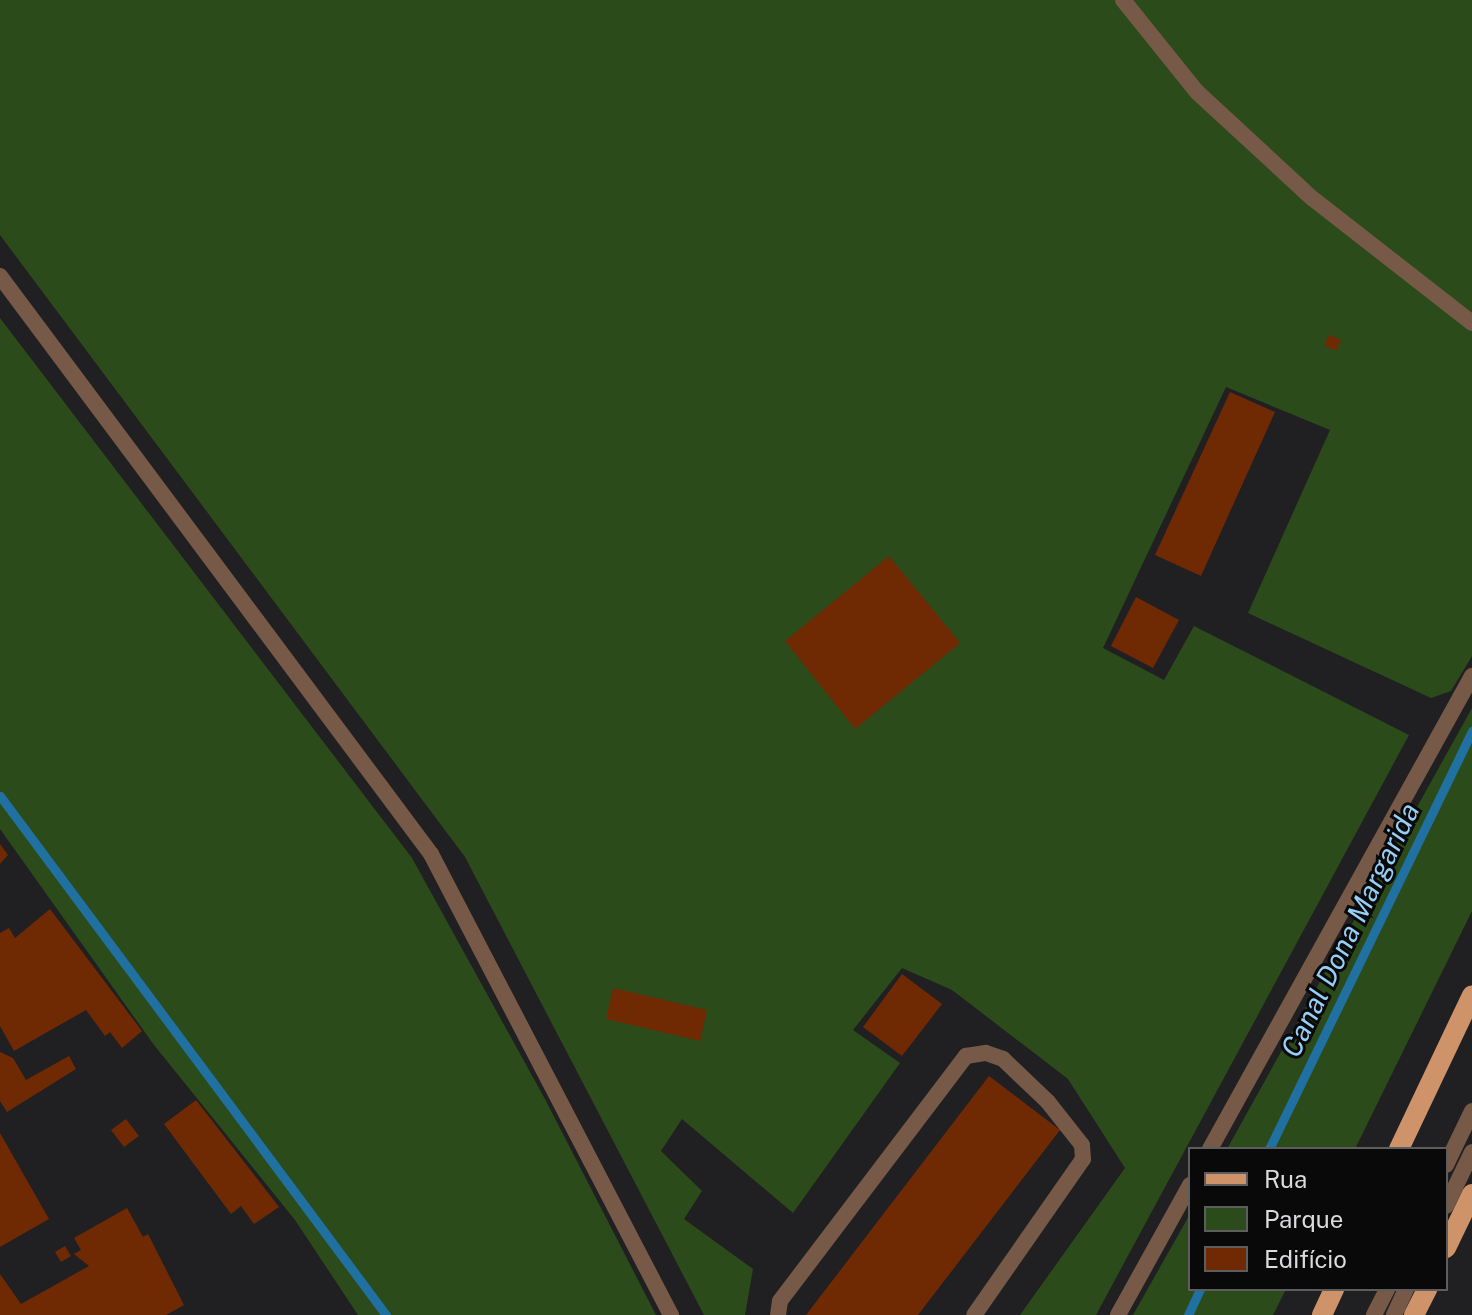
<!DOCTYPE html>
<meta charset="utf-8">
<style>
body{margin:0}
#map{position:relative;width:1472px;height:1315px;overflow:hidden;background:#201f21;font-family:"Public Sans",sans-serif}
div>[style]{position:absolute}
.green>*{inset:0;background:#2c4b1a}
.stream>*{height:9px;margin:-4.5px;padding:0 4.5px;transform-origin:4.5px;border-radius:4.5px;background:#2071a2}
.building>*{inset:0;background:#6f2a04}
.service>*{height:16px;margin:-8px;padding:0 8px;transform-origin:8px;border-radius:8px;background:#765946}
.primary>*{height:20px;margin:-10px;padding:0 10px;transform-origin:10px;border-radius:10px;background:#ce9369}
span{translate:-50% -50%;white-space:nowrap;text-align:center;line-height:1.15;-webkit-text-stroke:6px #09090a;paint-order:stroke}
.water-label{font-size:28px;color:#96cff8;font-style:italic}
.legend{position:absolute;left:1188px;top:1147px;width:260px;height:144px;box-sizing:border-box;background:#09090a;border:2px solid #5d5d5e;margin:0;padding:10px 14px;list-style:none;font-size:24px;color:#dbdadc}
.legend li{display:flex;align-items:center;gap:16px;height:40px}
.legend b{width:40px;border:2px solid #5d5d5e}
</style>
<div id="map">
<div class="green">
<div style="clip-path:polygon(0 0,1472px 0,1472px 656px,1451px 691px,1431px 698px,1248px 613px,1330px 430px,1226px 387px,1103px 648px,1164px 680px,1194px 626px,1409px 735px,1096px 1315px,1020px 1315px,1125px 1168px,1068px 1079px,952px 990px,902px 968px,853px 1030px,900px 1063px,793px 1213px,682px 1119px,661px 1151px,702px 1191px,684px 1219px,753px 1269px,745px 1315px,704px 1315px,465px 857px,0 235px)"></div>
<div style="clip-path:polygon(0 318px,412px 858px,546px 1101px,656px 1315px,358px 1315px,295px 1220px,154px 1045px,0 829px)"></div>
<div style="clip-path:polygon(1472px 708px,1472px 911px,1355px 1149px,1227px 1149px)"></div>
<div style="clip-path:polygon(1190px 1214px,1190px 1289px,1286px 1289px,1273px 1315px,1133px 1315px)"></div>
</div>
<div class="stream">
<div style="left:0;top:796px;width:647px;rotate:53.36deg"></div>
<div style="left:1269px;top:1149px;width:465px;rotate:-64.1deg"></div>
<div style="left:1188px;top:1315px;width:29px;rotate:-65deg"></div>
</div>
<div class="building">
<div style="clip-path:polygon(1329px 335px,1341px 340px,1336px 351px,1324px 345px)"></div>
<div style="clip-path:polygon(1230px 392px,1275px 412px,1201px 576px,1155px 555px)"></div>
<div style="clip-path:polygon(889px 556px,960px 643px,855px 729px,785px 641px)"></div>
<div style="clip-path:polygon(1136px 597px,1179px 620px,1153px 668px,1111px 646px)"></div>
<div style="clip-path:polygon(0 844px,8px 855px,0 864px)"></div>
<div style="clip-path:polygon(50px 909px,142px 1031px,122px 1048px,110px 1032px,105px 1036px,86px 1010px,14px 1051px,0 1026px,0 933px,9px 928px,15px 938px)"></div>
<div style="clip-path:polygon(902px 974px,942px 1004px,902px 1056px,863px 1027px)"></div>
<div style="clip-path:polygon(613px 988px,707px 1010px,700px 1041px,606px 1019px)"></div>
<div style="clip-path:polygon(0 1052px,13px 1058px,26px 1080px,69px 1056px,76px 1069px,7px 1112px,0 1101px)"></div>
<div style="clip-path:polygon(989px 1076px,1060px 1130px,918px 1315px,806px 1315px)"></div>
<div style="clip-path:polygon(196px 1100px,279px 1207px,254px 1224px,241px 1206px,231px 1214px,164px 1124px)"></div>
<div style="clip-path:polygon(126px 1119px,139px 1136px,124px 1147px,111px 1130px)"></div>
<div style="clip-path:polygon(0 1133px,49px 1219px,0 1247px)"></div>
<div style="clip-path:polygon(127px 1208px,143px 1237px,148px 1234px,184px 1305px,166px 1315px,0 1315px,0 1274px,21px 1304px,89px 1266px,74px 1254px,81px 1250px,74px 1238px)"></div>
<div style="clip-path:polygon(65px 1246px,71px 1256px,61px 1262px,55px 1252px)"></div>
</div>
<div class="service">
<div style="left:1123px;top:0;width:118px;rotate:51.2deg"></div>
<div style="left:1197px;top:92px;width:156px;rotate:42.7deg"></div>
<div style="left:1312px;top:198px;width:203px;rotate:38deg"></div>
<div style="left:0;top:276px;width:721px;rotate:53.29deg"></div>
<div style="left:431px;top:854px;width:520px;rotate:62.5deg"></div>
<div style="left:1210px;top:1149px;width:541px;rotate:-61.02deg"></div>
<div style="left:1446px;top:1165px;width:60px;rotate:-64.3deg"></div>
<div style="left:1446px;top:1206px;width:60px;rotate:-64.3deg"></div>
<div style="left:778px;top:1315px;width:14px;rotate:-82deg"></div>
<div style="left:780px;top:1301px;width:308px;rotate:-52.8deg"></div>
<div style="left:966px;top:1056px;width:20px;rotate:-9deg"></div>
<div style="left:986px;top:1053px;width:18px;rotate:19deg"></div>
<div style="left:1003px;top:1059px;width:62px;rotate:43.7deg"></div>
<div style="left:1048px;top:1102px;width:55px;rotate:51.7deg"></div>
<div style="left:1082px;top:1145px;width:14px;rotate:86deg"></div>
<div style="left:1083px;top:1159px;width:190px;rotate:124.9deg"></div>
<div style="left:1118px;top:1315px;width:149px;rotate:-61deg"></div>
<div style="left:1374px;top:1315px;width:29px;rotate:-63deg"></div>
<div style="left:1394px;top:1315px;width:29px;rotate:-65deg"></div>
</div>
<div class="primary">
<div style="left:1399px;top:1149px;width:170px;rotate:-64.6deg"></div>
<div style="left:1446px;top:1248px;width:60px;rotate:-64.3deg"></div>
<div style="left:1322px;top:1315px;width:29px;rotate:-65deg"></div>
<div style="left:1414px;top:1315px;width:29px;rotate:-63deg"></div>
</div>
<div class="water-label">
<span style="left:1350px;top:930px;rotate:-64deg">Canal Dona Margarida</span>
</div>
<ul class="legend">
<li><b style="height:10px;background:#ce9369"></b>Rua</li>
<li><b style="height:22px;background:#2c4b1a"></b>Parque</li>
<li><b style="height:22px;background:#6f2a04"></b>Edifício</li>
</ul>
</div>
